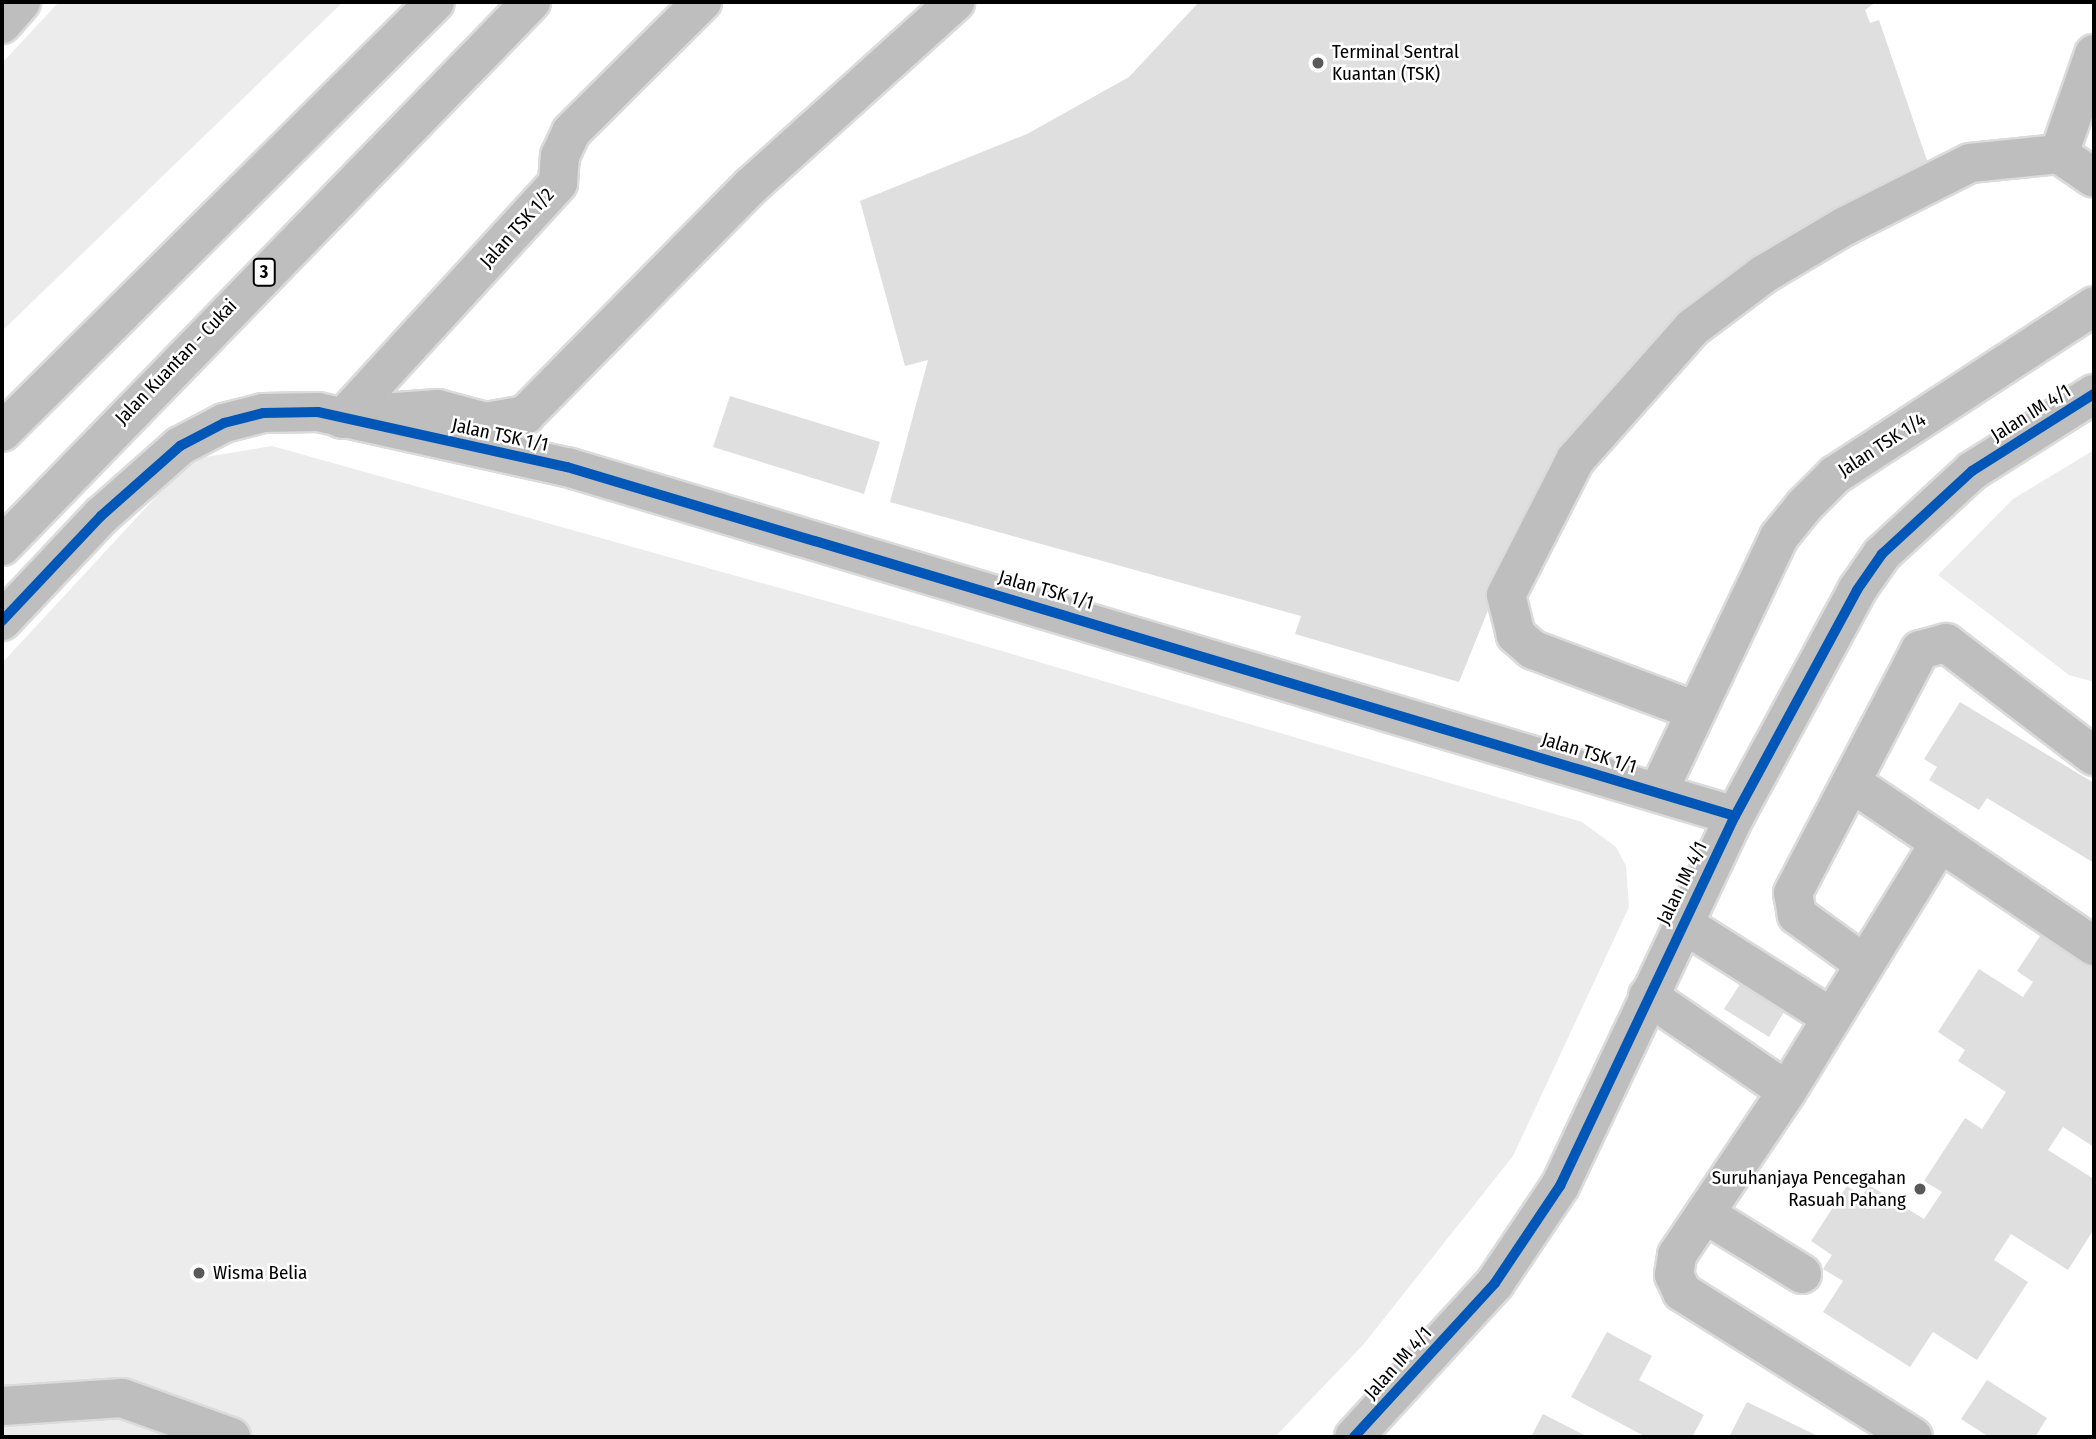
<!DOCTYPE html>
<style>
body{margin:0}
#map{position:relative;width:2096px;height:1439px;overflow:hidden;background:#fff;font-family:"Fira Sans Condensed",sans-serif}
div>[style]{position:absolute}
.green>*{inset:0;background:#ececec}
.building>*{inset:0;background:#dfdfdf}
.roads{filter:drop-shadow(2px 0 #dbdbdb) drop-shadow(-2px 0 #dbdbdb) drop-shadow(0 2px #dbdbdb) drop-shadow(0 -2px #dbdbdb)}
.minor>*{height:38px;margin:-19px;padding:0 19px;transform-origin:19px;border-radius:19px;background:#bebebe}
.highway>*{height:38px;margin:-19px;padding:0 19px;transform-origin:19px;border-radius:19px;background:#bebebe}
.cycleway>*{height:10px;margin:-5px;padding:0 5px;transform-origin:5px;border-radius:5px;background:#0057b8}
.dots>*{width:19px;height:19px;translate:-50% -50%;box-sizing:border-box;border:4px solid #fff;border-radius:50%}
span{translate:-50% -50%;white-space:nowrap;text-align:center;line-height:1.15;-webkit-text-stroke:5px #fff;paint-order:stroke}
.shield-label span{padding:2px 5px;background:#fff;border:2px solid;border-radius:5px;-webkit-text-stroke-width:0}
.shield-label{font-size:18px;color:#000;font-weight:700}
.poi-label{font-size:19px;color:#000}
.left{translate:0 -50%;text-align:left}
.right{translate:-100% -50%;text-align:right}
.street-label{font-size:19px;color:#000}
.frame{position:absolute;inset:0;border:4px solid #000;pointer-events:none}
</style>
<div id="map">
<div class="green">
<div style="clip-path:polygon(59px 2px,343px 2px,2px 331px,2px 63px)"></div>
<div style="clip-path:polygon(272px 446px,944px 634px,1582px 822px,1616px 847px,1626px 866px,1629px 907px,1513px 1156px,1363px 1345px,1275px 1437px,2px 1437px,2px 663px,178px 473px,205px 457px)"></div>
<div style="clip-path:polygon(2094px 450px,2094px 682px,2069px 675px,1938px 575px,2013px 499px)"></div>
</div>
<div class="building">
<div style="clip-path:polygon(1199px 2px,1876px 2px,1865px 10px,1870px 23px,1879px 20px,1932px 175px,1598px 415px,1510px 556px,1459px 682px,1295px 634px,1301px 616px,890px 502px,928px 360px,905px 366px,860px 201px,1027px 134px,1129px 77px)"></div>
<div style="clip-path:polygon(730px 396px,880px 442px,864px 494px,713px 447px)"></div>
<div style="clip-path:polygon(1960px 702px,2094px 783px,2094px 863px,1987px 798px,1979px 810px,1929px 780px,1937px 767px,1924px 759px)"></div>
<div style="clip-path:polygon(2042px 933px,2094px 966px,2094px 1147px,2063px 1127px,2048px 1150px,2094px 1179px,2094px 1229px,2068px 1270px,2011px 1234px,1994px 1260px,2028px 1282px,1977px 1360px,1933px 1332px,1910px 1367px,1823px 1312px,1843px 1281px,1823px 1269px,1832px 1255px,1811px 1241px,1847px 1186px,1862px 1196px,1869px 1185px,1924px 1219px,1942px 1192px,1924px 1181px,1965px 1118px,1982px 1129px,2006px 1092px,1958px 1061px,1965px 1050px,1938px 1032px,1979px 969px,2023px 997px,2033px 982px,2017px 971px)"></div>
<div style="clip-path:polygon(1744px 978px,1788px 1005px,1769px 1037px,1724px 1009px)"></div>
<div style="clip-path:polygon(1607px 1332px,1652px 1356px,1639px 1380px,1704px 1415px,1692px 1437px,1646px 1437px,1571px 1397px)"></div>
<div style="clip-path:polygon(1987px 1380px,2047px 1418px,2035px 1437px,1989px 1437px,1961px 1419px)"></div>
<div style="clip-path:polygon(1747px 1402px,1820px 1437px,1729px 1437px)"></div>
<div style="clip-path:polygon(1543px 1414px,1588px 1437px,1531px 1437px)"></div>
</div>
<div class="roads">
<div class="minor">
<div style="left:2px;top:24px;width:29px;rotate:-49deg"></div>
<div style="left:2059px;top:154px;width:106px;rotate:-70.7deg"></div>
<div style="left:368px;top:414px;width:70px;rotate:-4.1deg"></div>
<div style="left:438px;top:409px;width:50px;rotate:15.2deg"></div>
<div style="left:486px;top:422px;width:40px;rotate:-10deg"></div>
<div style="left:525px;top:415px;width:322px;rotate:-45.4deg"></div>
<div style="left:751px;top:186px;width:275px;rotate:-42deg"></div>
<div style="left:342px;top:419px;width:320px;rotate:-47.5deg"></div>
<div style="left:558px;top:183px;width:27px;rotate:-86deg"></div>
<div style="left:560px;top:156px;width:26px;rotate:-65deg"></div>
<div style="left:571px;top:132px;width:185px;rotate:-44.8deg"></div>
<div style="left:2px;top:621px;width:144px;rotate:-46.7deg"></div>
<div style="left:101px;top:516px;width:106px;rotate:-41.5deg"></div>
<div style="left:180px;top:446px;width:50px;rotate:-27.6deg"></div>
<div style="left:224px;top:423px;width:40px;rotate:-14.4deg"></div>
<div style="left:263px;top:413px;width:55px;rotate:-1deg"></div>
<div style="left:318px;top:412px;width:255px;rotate:12.5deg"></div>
<div style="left:567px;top:467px;width:1219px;rotate:16.64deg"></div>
<div style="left:1693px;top:710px;width:171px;rotate:-159.4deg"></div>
<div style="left:1533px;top:650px;width:23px;rotate:-139deg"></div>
<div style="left:1516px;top:635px;width:41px;rotate:-104deg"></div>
<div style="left:1506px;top:595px;width:152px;rotate:-62.9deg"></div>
<div style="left:1575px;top:460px;width:176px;rotate:-48.4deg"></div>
<div style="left:1692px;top:328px;width:90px;rotate:-36.9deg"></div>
<div style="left:1764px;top:274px;width:94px;rotate:-30.7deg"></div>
<div style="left:1845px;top:226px;width:140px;rotate:-26.7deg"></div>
<div style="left:1970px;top:163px;width:89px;rotate:-5.8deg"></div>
<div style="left:2059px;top:154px;width:42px;rotate:34.4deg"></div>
<div style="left:1852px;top:783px;width:292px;rotate:34deg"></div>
<div style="left:1658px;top:792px;width:282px;rotate:-64.6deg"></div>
<div style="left:1779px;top:537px;width:40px;rotate:-51deg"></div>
<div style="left:1804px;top:506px;width:44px;rotate:-45deg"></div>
<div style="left:1835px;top:475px;width:309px;rotate:-33.1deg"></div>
<div style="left:1682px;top:923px;width:174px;rotate:32.3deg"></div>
<div style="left:1863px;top:963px;width:82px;rotate:-144deg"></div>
<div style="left:1797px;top:915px;width:22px;rotate:-100deg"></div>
<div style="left:1793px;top:893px;width:274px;rotate:-62.4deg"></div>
<div style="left:1920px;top:650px;width:27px;rotate:-15deg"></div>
<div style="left:1946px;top:643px;width:186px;rotate:37.4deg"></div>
<div style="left:1648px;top:996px;width:168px;rotate:34.4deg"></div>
<div style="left:1705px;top:1214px;width:114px;rotate:31.7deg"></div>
<div style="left:2px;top:1406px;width:120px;rotate:-3.8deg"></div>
<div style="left:122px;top:1398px;width:116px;rotate:19.7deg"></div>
<div style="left:1354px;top:1437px;width:209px;rotate:-47.5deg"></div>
<div style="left:1495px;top:1283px;width:117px;rotate:-56.2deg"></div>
<div style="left:1560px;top:1186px;width:409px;rotate:-64.7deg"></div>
<div style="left:1735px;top:816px;width:257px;rotate:-61.6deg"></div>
<div style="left:1857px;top:590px;width:44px;rotate:-55.2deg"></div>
<div style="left:1882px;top:554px;width:122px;rotate:-42.7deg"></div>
<div style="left:1972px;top:471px;width:144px;rotate:-32.3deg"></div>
<div style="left:1913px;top:1437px;width:273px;rotate:-147.9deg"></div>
<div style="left:1682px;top:1292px;width:19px;rotate:-115deg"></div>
<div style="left:1674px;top:1275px;width:20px;rotate:-81deg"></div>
<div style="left:1677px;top:1255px;width:197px;rotate:-56.1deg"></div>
<div style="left:1787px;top:1091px;width:292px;rotate:-58.4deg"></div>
</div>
<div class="highway">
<div style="left:2px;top:432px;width:610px;rotate:-44.8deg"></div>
<div style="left:2px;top:546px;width:759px;rotate:-45.8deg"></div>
</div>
</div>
<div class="cycleway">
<div style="left:2px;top:621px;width:144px;rotate:-46.7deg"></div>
<div style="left:101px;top:516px;width:106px;rotate:-41.5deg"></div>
<div style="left:180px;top:446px;width:50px;rotate:-27.6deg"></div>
<div style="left:224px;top:423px;width:40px;rotate:-14.4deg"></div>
<div style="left:263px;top:413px;width:55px;rotate:-1deg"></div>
<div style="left:318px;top:412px;width:255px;rotate:12.5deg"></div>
<div style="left:567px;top:467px;width:1219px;rotate:16.64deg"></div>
<div style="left:1354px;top:1437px;width:209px;rotate:-47.5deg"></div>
<div style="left:1495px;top:1283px;width:117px;rotate:-56.2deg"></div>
<div style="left:1560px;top:1186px;width:409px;rotate:-64.7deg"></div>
<div style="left:1735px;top:816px;width:257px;rotate:-61.6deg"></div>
<div style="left:1857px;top:590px;width:44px;rotate:-55.2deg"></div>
<div style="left:1882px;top:554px;width:122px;rotate:-42.7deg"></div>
<div style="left:1972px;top:471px;width:144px;rotate:-32.3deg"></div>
</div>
<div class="dots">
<div style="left:1318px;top:63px;background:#595959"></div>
<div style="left:1920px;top:1189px;background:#595959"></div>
<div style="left:199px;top:1273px;background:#595959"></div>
</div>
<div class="shield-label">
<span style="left:264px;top:272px">3</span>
</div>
<div class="poi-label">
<span class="left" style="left:1332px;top:63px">Terminal Sentral<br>Kuantan (TSK)</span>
<span class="right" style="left:1906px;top:1189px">Suruhanjaya Pencegahan<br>Rasuah Pahang</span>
<span class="left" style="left:213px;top:1273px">Wisma Belia</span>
</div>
<div class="street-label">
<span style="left:517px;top:228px;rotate:-48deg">Jalan TSK 1/2</span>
<span style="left:176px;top:362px;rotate:-46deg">Jalan Kuantan - Cukai</span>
<span style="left:2031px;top:413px;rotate:-32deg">Jalan IM 4/1</span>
<span style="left:500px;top:435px;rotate:12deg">Jalan TSK 1/1</span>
<span style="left:1882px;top:445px;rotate:-33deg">Jalan TSK 1/4</span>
<span style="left:1046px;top:590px;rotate:16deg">Jalan TSK 1/1</span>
<span style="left:1589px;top:753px;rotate:17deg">Jalan TSK 1/1</span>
<span style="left:1682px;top:883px;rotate:-64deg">Jalan IM 4/1</span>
<span style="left:1398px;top:1363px;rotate:-48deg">Jalan IM 4/1</span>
</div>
<div class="frame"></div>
</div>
